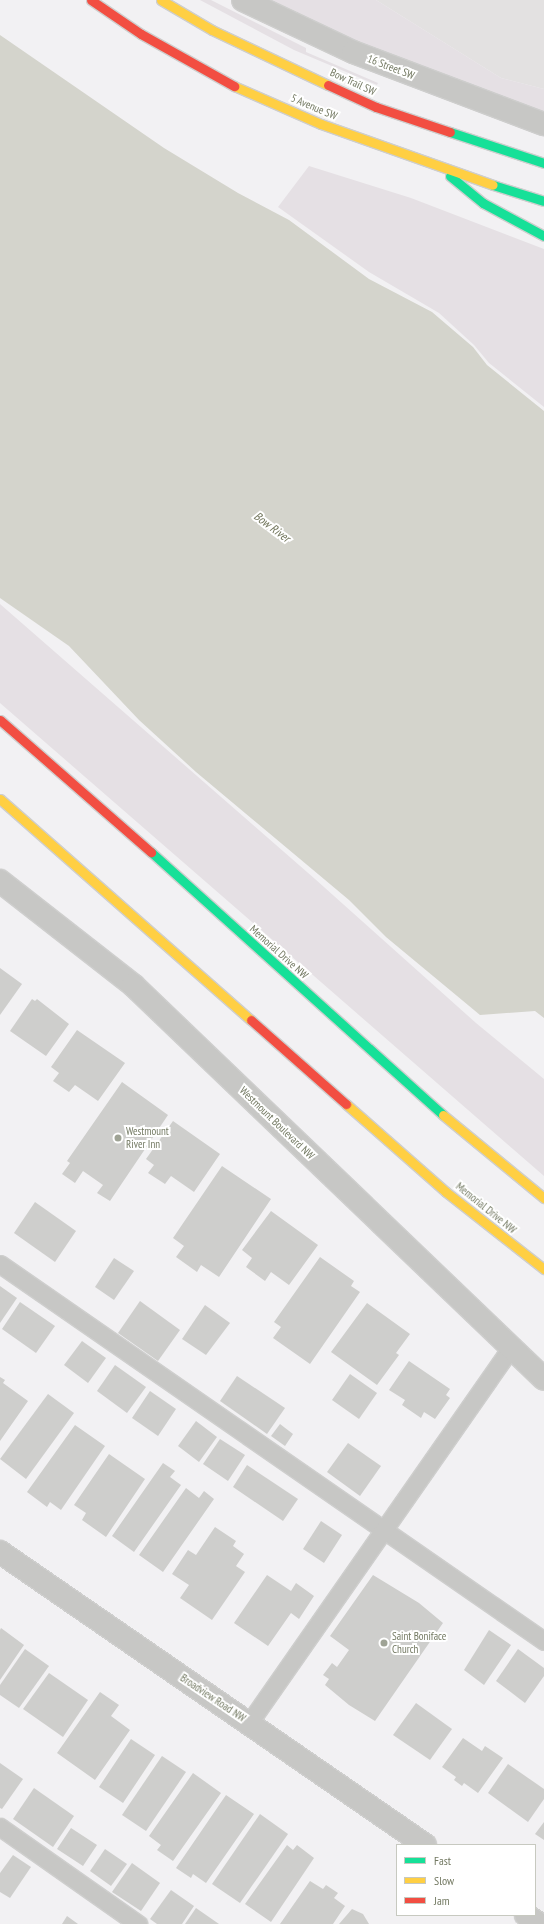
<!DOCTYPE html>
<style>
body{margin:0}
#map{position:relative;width:544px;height:1924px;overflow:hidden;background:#f2f1f3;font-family:"PT Sans Narrow",sans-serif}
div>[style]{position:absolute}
.built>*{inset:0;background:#e3e1e1}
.green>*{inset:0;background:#e5e0e4}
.water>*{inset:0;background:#d4d4cc}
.building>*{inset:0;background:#cececc}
.roads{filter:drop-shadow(1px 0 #cececd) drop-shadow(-1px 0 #cececd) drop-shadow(0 1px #cececd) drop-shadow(0 -1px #cececd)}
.lane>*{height:17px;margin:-8.5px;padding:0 8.5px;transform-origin:8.5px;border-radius:8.5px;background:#c7c7c5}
.street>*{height:22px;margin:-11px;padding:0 11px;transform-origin:11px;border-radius:11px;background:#c7c7c5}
.fast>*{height:9px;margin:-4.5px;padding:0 4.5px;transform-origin:4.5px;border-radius:4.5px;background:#16e098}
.slow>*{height:9px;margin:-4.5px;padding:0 4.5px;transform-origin:4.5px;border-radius:4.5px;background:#ffcf43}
.jam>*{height:9px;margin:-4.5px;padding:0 4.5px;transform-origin:4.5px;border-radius:4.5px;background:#f24e42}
.dots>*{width:11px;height:11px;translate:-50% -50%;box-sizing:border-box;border:2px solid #fff;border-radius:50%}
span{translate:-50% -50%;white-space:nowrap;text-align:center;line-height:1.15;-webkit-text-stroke:4px #fff;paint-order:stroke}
.street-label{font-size:11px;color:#737962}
.poi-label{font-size:11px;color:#737962}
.left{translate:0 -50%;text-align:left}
.water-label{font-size:12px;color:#72765c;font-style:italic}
.legend{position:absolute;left:396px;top:1844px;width:140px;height:72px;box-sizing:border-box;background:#fff;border:1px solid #c7c9c0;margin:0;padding:5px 7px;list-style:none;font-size:12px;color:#737962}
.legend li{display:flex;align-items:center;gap:8px;height:20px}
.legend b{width:20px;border:1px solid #c7c9c0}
</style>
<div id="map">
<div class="built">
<div style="clip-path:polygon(376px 0,544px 0,544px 89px,501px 78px)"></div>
</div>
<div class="green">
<div style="clip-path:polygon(200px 0,211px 0,306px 48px,306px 52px,378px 83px,377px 85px,294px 50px)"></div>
<div style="clip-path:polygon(267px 0,376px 0,501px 78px,544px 89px,544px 112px,377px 50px)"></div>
<div style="clip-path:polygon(309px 166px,411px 198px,544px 249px,544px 407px,489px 363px,474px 345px,439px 313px,369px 272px,278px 207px)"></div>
<div style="clip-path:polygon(0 604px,315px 879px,476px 1023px,544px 1079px,544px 1176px,0 703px)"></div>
</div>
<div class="water">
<div style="clip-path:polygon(0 35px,164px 148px,238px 193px,289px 220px,369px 279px,432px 312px,473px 347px,487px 365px,544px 411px,544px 1018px,535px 1011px,480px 1015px,386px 937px,349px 900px,196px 772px,139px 720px,69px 646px,0 598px)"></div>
</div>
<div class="building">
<div style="clip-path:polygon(0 968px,22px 984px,0 1015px)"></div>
<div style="clip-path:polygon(32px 999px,35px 1001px,37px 999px,69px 1024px,46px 1056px,10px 1031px)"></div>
<div style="clip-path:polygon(77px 1030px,125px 1063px,98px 1101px,75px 1085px,69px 1092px,53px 1081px,59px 1073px,51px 1067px)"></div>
<div style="clip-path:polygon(122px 1082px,168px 1115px,110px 1201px,97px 1193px,103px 1185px,83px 1171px,75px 1183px,62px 1174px,70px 1163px,67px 1161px)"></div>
<div style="clip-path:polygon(173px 1121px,220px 1154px,194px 1192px,171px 1176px,165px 1184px,148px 1173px,154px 1165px,146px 1159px)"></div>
<div style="clip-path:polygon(222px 1166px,271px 1199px,219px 1277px,201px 1265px,197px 1272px,176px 1257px,184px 1246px,173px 1238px)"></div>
<div style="clip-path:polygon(35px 1202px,76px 1231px,55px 1262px,14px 1233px)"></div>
<div style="clip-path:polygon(271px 1211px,318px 1245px,289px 1285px,271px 1272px,265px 1281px,246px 1267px,252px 1258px,242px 1250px)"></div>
<div style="clip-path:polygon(320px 1257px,354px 1281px,351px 1286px,360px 1292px,310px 1364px,273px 1338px,281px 1327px,274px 1322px)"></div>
<div style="clip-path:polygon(114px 1258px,134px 1271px,114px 1300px,95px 1287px)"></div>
<div style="clip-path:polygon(0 1286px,17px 1298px,0 1323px)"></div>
<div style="clip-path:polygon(140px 1301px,180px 1330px,158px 1361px,118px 1333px)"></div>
<div style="clip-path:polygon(20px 1302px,55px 1326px,36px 1353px,2px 1329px)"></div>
<div style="clip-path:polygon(367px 1303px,410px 1334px,396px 1353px,399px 1355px,377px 1385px,331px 1352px)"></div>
<div style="clip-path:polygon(205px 1305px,230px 1323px,206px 1355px,182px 1339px)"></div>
<div style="clip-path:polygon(82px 1341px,106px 1358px,88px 1383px,64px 1365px)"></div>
<div style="clip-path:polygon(409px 1361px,450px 1389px,446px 1395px,450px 1398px,435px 1419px,424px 1412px,421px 1418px,402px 1405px,405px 1400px,389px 1390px)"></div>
<div style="clip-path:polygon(115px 1365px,146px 1387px,127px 1413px,97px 1391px)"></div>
<div style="clip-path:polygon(350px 1374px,377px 1393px,359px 1419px,332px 1400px)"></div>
<div style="clip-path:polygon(237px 1376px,285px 1408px,267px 1434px,220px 1401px)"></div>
<div style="clip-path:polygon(0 1377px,5px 1380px,3px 1383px,28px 1401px,0 1441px)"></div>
<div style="clip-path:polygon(150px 1391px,176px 1409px,158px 1436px,132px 1418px)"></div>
<div style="clip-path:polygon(48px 1394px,74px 1413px,26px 1479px,0 1459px)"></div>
<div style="clip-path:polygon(196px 1421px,217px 1437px,199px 1462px,178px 1446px)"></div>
<div style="clip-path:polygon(280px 1424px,293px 1434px,285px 1446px,271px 1436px)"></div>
<div style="clip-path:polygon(75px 1425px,105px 1446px,61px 1510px,50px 1502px,47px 1507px,27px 1492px)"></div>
<div style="clip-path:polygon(220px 1439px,245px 1455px,228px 1481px,203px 1464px)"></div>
<div style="clip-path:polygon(348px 1443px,381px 1466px,360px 1496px,327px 1472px)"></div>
<div style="clip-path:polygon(109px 1454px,145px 1479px,106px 1537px,82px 1520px,86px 1513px,74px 1505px)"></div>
<div style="clip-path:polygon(163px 1463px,175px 1471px,170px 1477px,181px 1485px,134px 1552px,112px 1536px)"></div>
<div style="clip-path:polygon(247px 1465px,298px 1499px,283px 1521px,233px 1487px)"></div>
<div style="clip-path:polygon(186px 1488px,199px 1498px,204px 1491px,214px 1499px,163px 1572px,139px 1555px)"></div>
<div style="clip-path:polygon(321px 1521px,342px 1535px,324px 1563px,303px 1549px)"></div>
<div style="clip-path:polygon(215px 1527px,236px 1541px,233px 1546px,244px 1554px,236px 1566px,245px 1572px,212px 1620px,180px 1598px,189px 1585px,172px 1574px,188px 1550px,196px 1555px)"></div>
<div style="clip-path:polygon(267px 1575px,291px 1591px,296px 1583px,314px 1596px,299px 1619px,291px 1613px,268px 1646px,234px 1623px)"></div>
<div style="clip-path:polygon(373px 1575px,419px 1603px,443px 1623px,375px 1721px,349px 1705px,325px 1685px,329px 1679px,323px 1675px,332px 1663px,337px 1667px,349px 1650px,330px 1636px)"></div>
<div style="clip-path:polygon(1px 1628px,24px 1645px,0 1680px,0 1630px)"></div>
<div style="clip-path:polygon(489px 1630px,511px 1645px,484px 1685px,464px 1670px)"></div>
<div style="clip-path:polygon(25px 1649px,49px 1666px,19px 1708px,0 1695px,0 1685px)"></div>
<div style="clip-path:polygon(518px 1649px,544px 1668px,544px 1676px,525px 1703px,496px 1681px)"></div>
<div style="clip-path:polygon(49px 1673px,88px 1700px,63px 1737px,23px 1709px)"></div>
<div style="clip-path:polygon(100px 1692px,119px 1705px,111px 1716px,130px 1730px,95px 1780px,57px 1753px)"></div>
<div style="clip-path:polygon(416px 1703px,452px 1729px,430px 1760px,393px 1735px)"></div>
<div style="clip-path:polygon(463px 1738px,482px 1751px,485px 1746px,503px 1758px,478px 1793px,464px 1783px,462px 1786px,454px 1780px,456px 1777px,442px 1767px)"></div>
<div style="clip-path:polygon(131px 1739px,155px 1755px,123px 1803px,99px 1787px)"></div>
<div style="clip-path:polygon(162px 1756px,186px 1772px,146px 1831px,122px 1815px)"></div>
<div style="clip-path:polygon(0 1763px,23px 1779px,2px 1809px,0 1808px)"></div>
<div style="clip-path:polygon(508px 1764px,544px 1789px,544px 1799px,528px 1822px,488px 1793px)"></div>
<div style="clip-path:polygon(193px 1773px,221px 1793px,173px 1861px,157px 1850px,161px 1845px,149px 1836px)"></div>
<div style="clip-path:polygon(34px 1788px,74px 1816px,53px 1847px,13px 1819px)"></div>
<div style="clip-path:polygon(226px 1795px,254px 1814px,206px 1883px,193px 1874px,191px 1878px,176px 1868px)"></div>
<div style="clip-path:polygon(260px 1814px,288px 1834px,240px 1903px,212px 1884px)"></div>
<div style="clip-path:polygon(544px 1822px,544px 1840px,535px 1834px)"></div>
<div style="clip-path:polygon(71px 1828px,97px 1845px,83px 1866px,57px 1849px)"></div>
<div style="clip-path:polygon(287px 1845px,293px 1850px,297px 1845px,314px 1858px,271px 1922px,245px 1904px)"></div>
<div style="clip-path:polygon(105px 1849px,127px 1864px,111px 1886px,90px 1871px)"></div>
<div style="clip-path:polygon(13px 1855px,31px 1867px,10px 1898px,0 1892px,0 1873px)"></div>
<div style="clip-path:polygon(132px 1863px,160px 1883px,141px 1911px,112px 1892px)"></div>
<div style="clip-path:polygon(310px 1881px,323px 1889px,326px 1885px,338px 1893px,334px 1898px,345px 1906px,333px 1924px,280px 1924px)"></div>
<div style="clip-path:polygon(171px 1890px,194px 1906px,182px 1924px,157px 1924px,150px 1919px)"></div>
<div style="clip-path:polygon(196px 1908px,219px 1924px,185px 1924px)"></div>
<div style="clip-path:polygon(352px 1909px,363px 1914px,369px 1924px,339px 1924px)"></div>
<div style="clip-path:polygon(67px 1916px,78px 1924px,62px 1924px)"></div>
</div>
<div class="roads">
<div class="lane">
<div style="left:0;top:1264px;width:662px;rotate:34.72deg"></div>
<div style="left:249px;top:1723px;width:458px;rotate:-55.1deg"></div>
<div style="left:0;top:1827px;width:169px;rotate:35.1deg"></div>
</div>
<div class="street">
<div style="left:243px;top:0;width:122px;rotate:25.3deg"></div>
<div style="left:353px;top:52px;width:204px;rotate:20.7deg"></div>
<div style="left:0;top:881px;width:169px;rotate:38deg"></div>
<div style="left:133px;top:985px;width:569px;rotate:43.79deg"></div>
<div style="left:0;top:1552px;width:516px;rotate:34.58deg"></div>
<div style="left:526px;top:1915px;width:16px;rotate:35deg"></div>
</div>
<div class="fast">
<div style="left:450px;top:132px;width:99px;rotate:18.3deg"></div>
<div style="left:450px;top:176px;width:43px;rotate:39.3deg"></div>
<div style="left:483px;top:203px;width:69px;rotate:28.4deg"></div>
<div style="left:493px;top:185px;width:53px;rotate:17.4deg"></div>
<div style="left:151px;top:852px;width:393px;rotate:42deg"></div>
</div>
<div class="slow">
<div style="left:161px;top:0;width:59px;rotate:30.5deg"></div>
<div style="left:212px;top:30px;width:128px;rotate:25.4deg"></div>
<div style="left:234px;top:86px;width:95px;rotate:23.6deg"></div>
<div style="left:321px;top:124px;width:182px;rotate:19.5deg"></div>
<div style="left:0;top:799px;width:334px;rotate:41.4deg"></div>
<div style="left:346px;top:1104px;width:133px;rotate:41.3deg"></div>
<div style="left:446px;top:1192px;width:125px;rotate:38.2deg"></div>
<div style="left:443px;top:1115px;width:131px;rotate:39.4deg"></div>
</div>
<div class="jam">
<div style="left:91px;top:0;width:60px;rotate:34.2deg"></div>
<div style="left:141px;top:34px;width:107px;rotate:29.2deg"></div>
<div style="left:328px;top:85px;width:53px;rotate:24.6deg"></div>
<div style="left:376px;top:107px;width:78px;rotate:18.7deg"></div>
<div style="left:0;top:720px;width:201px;rotate:41.2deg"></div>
<div style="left:251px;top:1020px;width:127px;rotate:41.5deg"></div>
</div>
</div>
<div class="dots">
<div style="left:118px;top:1138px;background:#9fa395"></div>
<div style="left:384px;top:1643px;background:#9fa395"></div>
</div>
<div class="street-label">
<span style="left:391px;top:67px;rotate:21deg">16 Street SW</span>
<span style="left:353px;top:82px;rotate:25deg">Bow Trail SW</span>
<span style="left:314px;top:107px;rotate:23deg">5 Avenue SW</span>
<span style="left:279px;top:952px;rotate:42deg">Memorial Drive NW</span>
<span style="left:277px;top:1123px;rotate:44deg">Westmount Boulevard NW</span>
<span style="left:486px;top:1208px;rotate:39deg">Memorial Drive NW</span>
<span style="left:213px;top:1698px;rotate:34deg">Broadview Road NW</span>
</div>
<div class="poi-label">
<span class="left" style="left:126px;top:1138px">Westmount<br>River Inn</span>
<span class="left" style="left:392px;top:1643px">Saint Boniface<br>Church</span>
</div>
<div class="water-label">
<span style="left:272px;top:527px;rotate:37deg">Bow River</span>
</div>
<ul class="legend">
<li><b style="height:5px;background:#16e098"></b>Fast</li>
<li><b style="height:5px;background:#ffcf43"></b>Slow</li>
<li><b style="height:5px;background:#f24e42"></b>Jam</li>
</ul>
</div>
